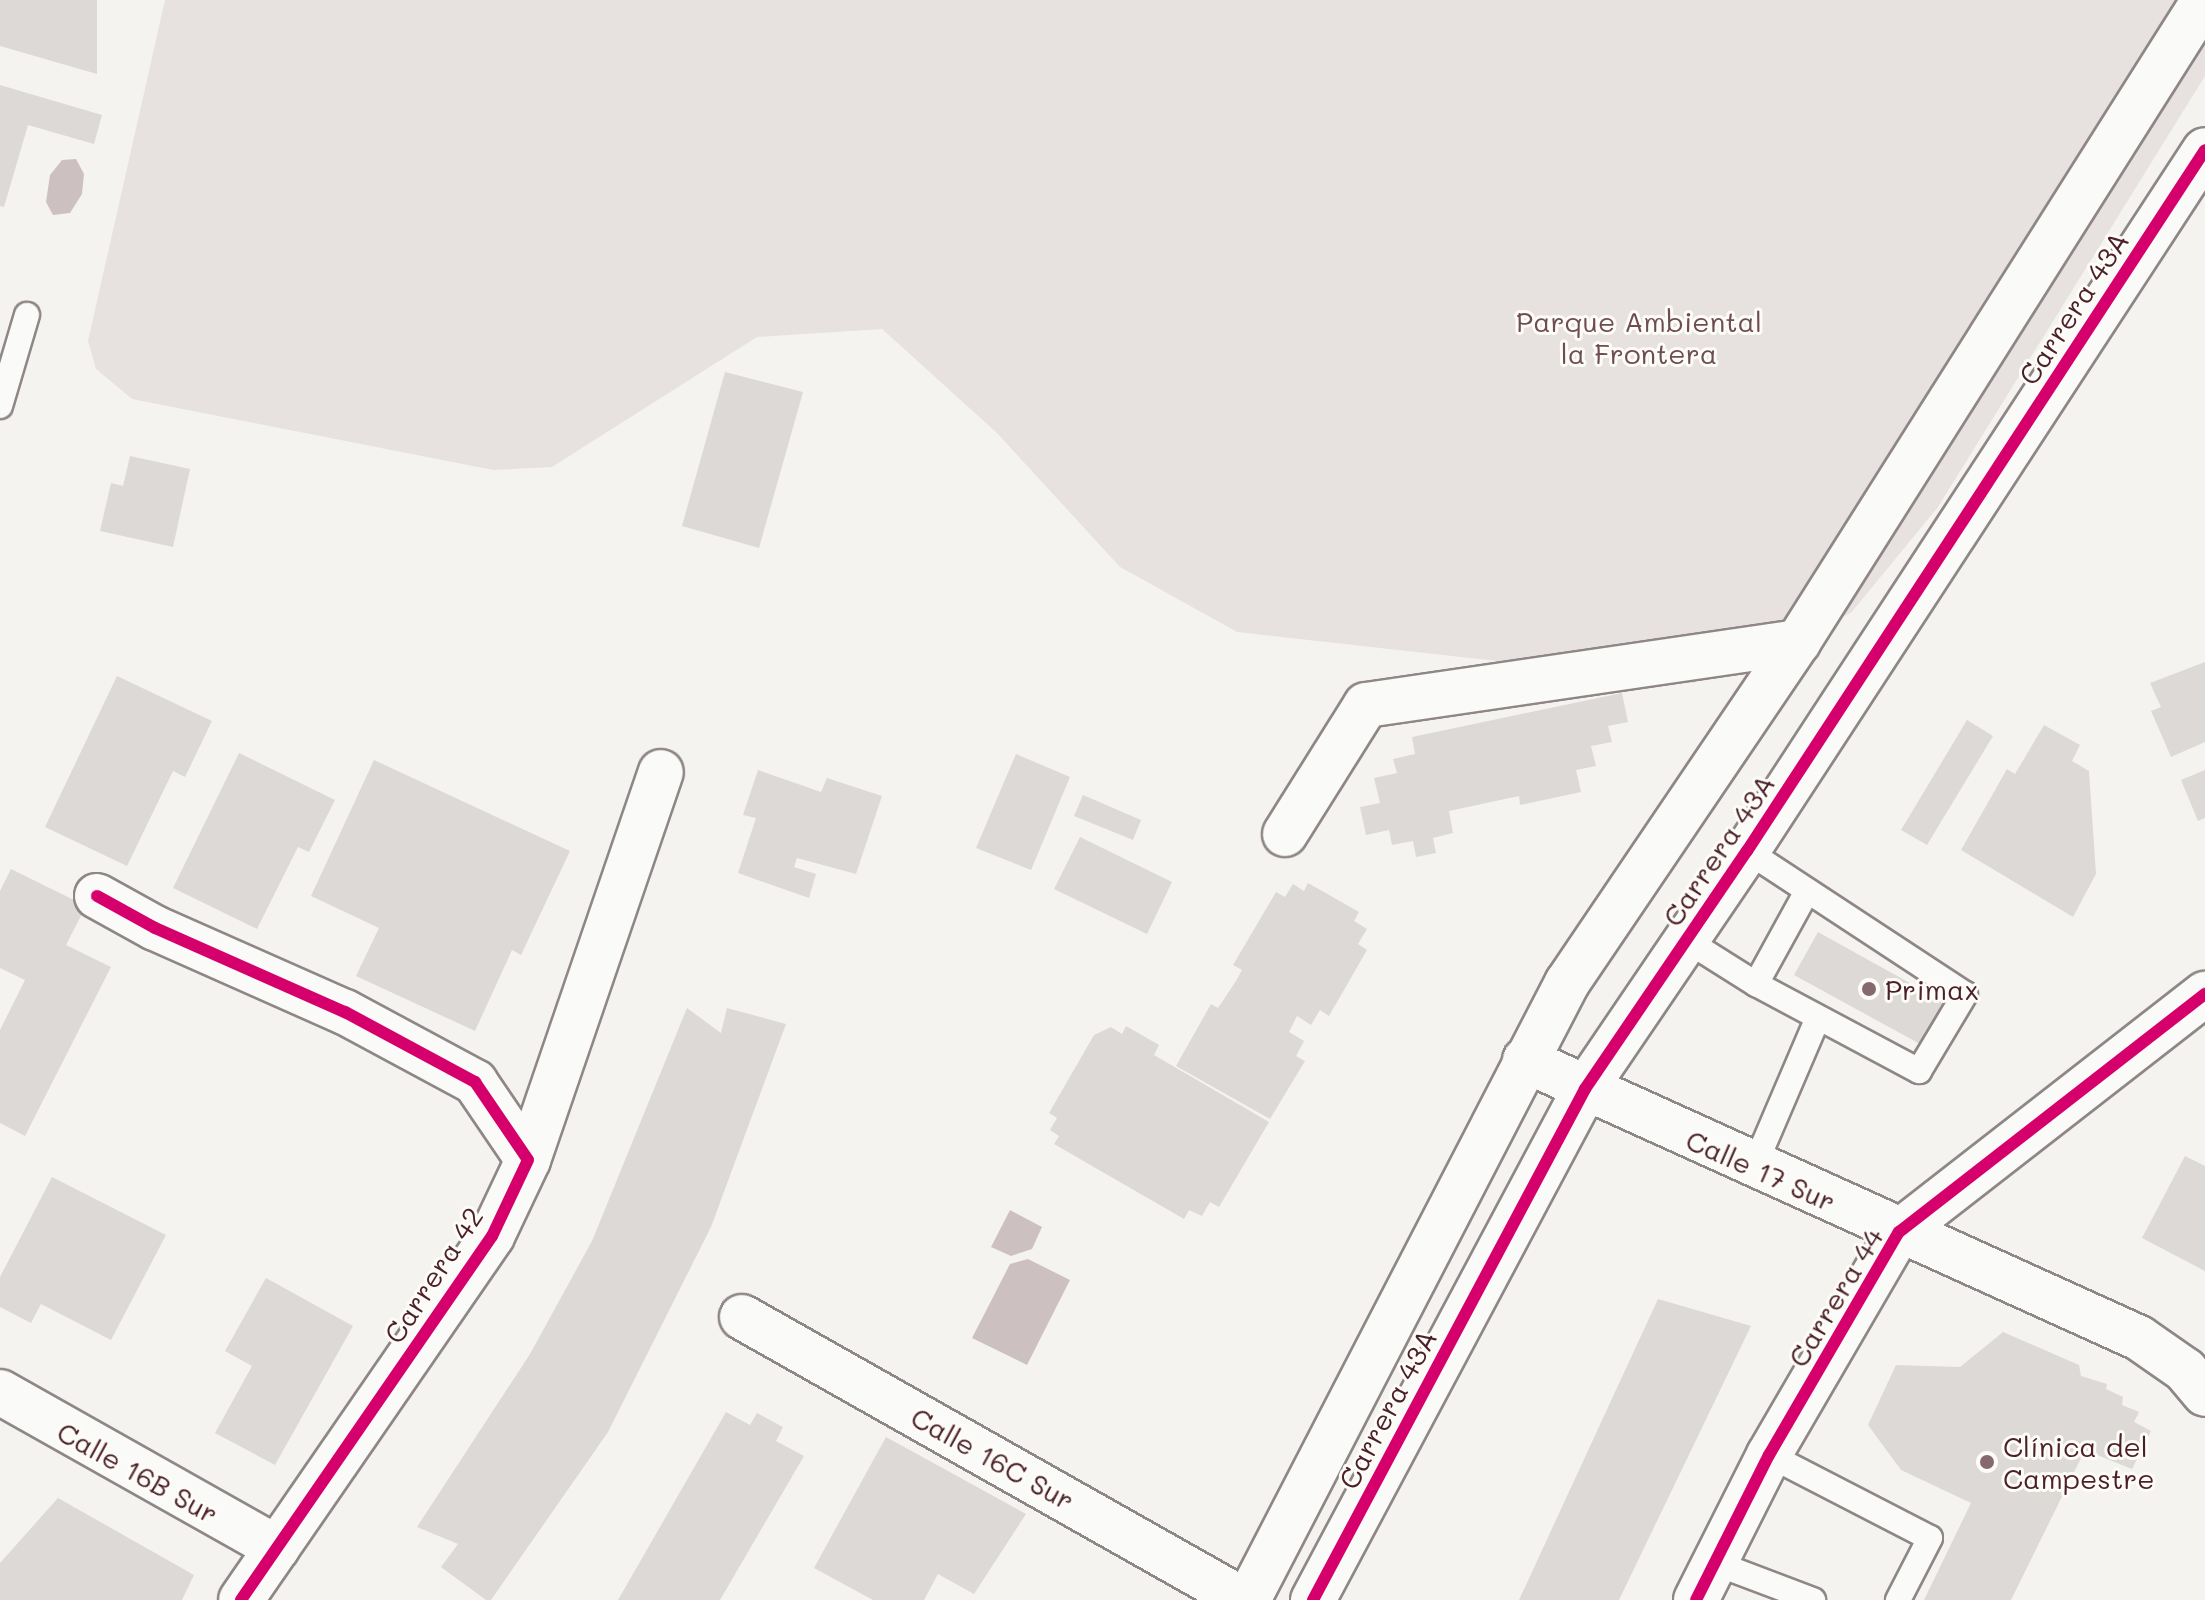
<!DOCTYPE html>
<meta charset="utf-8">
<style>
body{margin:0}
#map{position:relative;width:2205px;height:1600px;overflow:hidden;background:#f5f3f0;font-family:Mali,sans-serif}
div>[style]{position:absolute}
.green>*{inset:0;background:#e7e2e0}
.water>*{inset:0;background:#ccc1c0}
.building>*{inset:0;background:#dcd9d7}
.roads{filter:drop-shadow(2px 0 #8f8687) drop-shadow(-2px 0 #8f8687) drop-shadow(0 2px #8f8687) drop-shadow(0 -2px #8f8687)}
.lane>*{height:24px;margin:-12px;padding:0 12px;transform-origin:12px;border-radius:12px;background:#fafaf8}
.street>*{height:44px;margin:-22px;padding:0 22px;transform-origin:22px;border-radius:22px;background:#fafaf8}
.primary>*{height:44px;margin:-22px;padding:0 22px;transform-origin:22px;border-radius:22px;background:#fafaf8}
.cycleway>*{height:12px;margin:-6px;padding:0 6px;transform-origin:6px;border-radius:6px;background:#d6006c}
.dots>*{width:22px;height:22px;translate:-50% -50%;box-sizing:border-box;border:4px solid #fdfcf7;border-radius:50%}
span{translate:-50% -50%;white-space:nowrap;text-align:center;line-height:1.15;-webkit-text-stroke:6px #fdfcf7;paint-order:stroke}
.street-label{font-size:28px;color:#4a1f2b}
.park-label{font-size:28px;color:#6e4c55}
.poi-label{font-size:28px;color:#4a1f2b}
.left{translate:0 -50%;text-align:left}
</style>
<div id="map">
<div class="green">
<div style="clip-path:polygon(165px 0,2205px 0,2205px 76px,1938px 507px,1851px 613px,1693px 683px,1237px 632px,1120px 567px,997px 433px,882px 329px,757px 337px,552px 467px,493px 470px,132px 399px,96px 369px,88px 341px)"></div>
</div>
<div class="water">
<div style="clip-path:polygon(76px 159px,84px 174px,82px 194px,70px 213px,53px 215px,46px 202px,50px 175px,62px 160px)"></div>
<div style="clip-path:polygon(1010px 1210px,1042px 1227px,1032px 1249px,1011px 1256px,991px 1247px)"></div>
<div style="clip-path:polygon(1028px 1259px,1070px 1280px,1027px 1365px,972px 1338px,1010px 1264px)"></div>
</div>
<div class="building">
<div style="clip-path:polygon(0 0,97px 0,97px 74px,0 46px)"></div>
<div style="clip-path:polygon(0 85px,102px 115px,94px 144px,28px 125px,4px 207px,0 206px)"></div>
<div style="clip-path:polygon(725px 372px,803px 392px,759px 548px,682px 526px)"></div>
<div style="clip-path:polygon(130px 456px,190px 469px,173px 547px,100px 531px,111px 483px,123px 486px)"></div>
<div style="clip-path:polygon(2205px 662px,2205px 742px,2171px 757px,2151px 711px,2161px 707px,2150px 683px)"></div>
<div style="clip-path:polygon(117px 676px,212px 721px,185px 777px,173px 771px,127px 866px,45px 827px)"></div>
<div style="clip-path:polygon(1622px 693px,1628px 722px,1608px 726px,1612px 742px,1591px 746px,1596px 766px,1576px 770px,1581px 792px,1520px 805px,1519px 796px,1449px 811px,1453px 833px,1433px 838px,1436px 853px,1416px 857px,1413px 841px,1392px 845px,1389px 830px,1366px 835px,1360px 807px,1380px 803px,1374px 778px,1397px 773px,1393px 759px,1415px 754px,1412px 737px)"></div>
<div style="clip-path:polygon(1967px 720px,1993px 736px,1927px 845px,1901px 830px)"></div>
<div style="clip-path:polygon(2044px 725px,2080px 745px,2072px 761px,2089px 771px,2096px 874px,2073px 917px,1961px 850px,2007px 769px,2015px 774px)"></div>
<div style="clip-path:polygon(239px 753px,335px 800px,309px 852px,298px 847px,257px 929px,173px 888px)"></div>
<div style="clip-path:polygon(1016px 754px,1070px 777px,1031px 870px,976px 848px)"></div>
<div style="clip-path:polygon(374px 760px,570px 851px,521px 955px,512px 950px,475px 1031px,356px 976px,379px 928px,311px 896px)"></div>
<div style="clip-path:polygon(758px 770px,821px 792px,827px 778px,882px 796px,856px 874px,797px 858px,794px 867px,816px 874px,809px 898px,738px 873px,756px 818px,743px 815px)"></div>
<div style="clip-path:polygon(2205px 770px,2205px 818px,2198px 821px,2181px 780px)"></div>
<div style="clip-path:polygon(1083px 795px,1141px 820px,1133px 840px,1074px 816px)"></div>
<div style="clip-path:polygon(1080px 837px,1172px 882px,1147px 934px,1054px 889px)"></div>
<div style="clip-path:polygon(11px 869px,86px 906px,66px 945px,111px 967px,25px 1136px,0 1123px,0 1030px,25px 980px,0 968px,0 891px)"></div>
<div style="clip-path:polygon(1308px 883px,1359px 912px,1354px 921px,1367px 929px,1358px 944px,1367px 950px,1329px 1016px,1320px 1010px,1311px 1025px,1297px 1016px,1289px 1032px,1304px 1041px,1296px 1056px,1305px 1061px,1270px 1119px,1176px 1066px,1211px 1004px,1218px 1008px,1236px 981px,1242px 970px,1233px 965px,1276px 892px,1285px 897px,1293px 884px,1304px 891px)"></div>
<div style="clip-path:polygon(1818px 932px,1944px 1002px,1920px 1044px,1794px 975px)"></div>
<div style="clip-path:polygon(687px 1008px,721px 1033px,727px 1008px,786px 1024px,711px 1227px,608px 1432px,491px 1600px,486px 1600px,441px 1567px,458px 1544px,417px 1527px,530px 1354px,592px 1241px)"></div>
<div style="clip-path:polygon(1126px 1026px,1159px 1045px,1154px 1055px,1269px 1122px,1219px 1207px,1210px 1202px,1202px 1216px,1189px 1210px,1184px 1219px,1054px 1144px,1059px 1136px,1050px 1130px,1057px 1118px,1049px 1113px,1094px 1035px,1111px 1027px,1122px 1034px)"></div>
<div style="clip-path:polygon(2185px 1156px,2205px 1166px,2205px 1271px,2142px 1238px)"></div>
<div style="clip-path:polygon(52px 1177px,166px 1235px,111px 1340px,41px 1304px,31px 1323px,0 1307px,0 1277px)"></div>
<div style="clip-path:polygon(266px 1278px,353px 1326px,275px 1465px,215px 1433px,252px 1366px,225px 1351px)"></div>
<div style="clip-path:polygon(1658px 1299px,1751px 1326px,1619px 1600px,1519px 1600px)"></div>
<div style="clip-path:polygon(2003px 1332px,2079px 1365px,2081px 1376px,2107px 1384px,2106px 1389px,2123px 1397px,2122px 1405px,2139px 1412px,2134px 1422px,2151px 1431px,2132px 1469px,2085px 1450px,2011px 1600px,1924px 1600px,1971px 1503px,1901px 1470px,1868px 1425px,1896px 1365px,1960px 1367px)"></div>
<div style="clip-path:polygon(726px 1412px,750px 1425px,757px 1413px,783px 1427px,776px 1441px,804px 1456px,720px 1600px,618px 1600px)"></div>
<div style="clip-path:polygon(886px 1437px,1026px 1514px,974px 1594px,938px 1574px,924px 1600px,873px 1600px,814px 1568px)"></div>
<div style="clip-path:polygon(58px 1498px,194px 1575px,182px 1600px,0 1600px,0 1563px)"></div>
</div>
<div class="roads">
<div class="lane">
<div style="left:0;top:406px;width:95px;rotate:-73.5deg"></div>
<div style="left:1686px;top:940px;width:83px;rotate:32.2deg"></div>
<div style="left:1756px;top:984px;width:185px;rotate:28.1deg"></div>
<div style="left:1919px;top:1071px;width:90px;rotate:-59.1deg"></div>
<div style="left:1965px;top:994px;width:261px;rotate:-146.7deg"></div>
<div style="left:1756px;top:984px;width:104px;rotate:-61.2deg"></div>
<div style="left:1754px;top:1167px;width:162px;rotate:-66.8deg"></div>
<div style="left:1769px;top:1455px;width:181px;rotate:27.3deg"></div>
<div style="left:1930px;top:1538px;width:70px;rotate:117.3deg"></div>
<div style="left:1715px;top:1563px;width:105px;rotate:20.7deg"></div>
</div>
<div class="street">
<div style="left:1285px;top:834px;width:152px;rotate:-57.9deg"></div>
<div style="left:1366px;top:705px;width:437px;rotate:-8.3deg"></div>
<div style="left:97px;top:896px;width:66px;rotate:28.9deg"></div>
<div style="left:155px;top:928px;width:208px;rotate:23.9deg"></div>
<div style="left:345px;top:1012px;width:148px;rotate:28.3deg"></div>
<div style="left:475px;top:1082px;width:94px;rotate:55.8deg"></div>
<div style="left:528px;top:1160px;width:84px;rotate:115.3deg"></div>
<div style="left:492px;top:1236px;width:442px;rotate:124.6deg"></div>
<div style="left:1525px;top:1060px;width:674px;rotate:24.36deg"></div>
<div style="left:2139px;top:1338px;width:56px;rotate:34.8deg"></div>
<div style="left:2185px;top:1370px;width:31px;rotate:50deg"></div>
<div style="left:528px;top:1160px;width:410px;rotate:-71.1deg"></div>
<div style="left:742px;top:1317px;width:575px;rotate:29.46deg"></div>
<div style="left:0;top:1392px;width:318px;rotate:29.4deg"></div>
<div style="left:1696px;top:1600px;width:162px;rotate:-63.3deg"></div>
<div style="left:1769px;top:1455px;width:258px;rotate:-59.8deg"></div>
<div style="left:1899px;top:1232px;width:388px;rotate:-37.9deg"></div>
</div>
<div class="primary">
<div style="left:1248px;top:1600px;width:695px;rotate:-62.66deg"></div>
<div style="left:1567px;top:983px;width:412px;rotate:-55.9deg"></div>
<div style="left:1798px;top:642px;width:760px;rotate:-57.69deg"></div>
<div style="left:1313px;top:1600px;width:579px;rotate:-61.97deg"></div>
<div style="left:1585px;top:1089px;width:288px;rotate:-55.8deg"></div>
<div style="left:1747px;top:851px;width:837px;rotate:-56.84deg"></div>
</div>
</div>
<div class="cycleway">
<div style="left:97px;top:896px;width:66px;rotate:28.9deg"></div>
<div style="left:155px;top:928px;width:208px;rotate:23.9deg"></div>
<div style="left:345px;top:1012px;width:148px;rotate:28.3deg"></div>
<div style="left:475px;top:1082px;width:94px;rotate:55.8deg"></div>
<div style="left:528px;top:1160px;width:84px;rotate:115.3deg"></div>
<div style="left:492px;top:1236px;width:442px;rotate:124.6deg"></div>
<div style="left:1313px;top:1600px;width:579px;rotate:-61.97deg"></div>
<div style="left:1585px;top:1089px;width:288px;rotate:-55.8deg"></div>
<div style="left:1747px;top:851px;width:837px;rotate:-56.84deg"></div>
<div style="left:1696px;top:1600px;width:162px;rotate:-63.3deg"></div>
<div style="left:1769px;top:1455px;width:258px;rotate:-59.8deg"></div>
<div style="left:1899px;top:1232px;width:388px;rotate:-37.9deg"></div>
</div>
<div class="dots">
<div style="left:1869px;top:989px;background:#866970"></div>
<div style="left:1987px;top:1462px;background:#866970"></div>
</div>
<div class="street-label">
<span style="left:2073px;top:308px;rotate:-57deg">Carrera 43A</span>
<span style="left:1718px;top:850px;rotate:-56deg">Carrera 43A</span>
<span style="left:1761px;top:1170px;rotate:24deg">Calle 17 Sur</span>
<span style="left:433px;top:1275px;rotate:-57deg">Carrera 42</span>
<span style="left:1835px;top:1297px;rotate:-59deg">Carrera 44</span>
<span style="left:1387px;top:1409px;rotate:-62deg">Carrera 43A</span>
<span style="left:993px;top:1458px;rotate:29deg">Calle 16C Sur</span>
<span style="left:138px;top:1472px;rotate:29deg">Calle 16B Sur</span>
</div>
<div class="park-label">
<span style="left:1639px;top:337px">Parque Ambiental<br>la Frontera</span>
</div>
<div class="poi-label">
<span class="left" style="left:1885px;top:989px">Primax</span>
<span class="left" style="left:2003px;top:1462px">Clínica del<br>Campestre</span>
</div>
</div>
